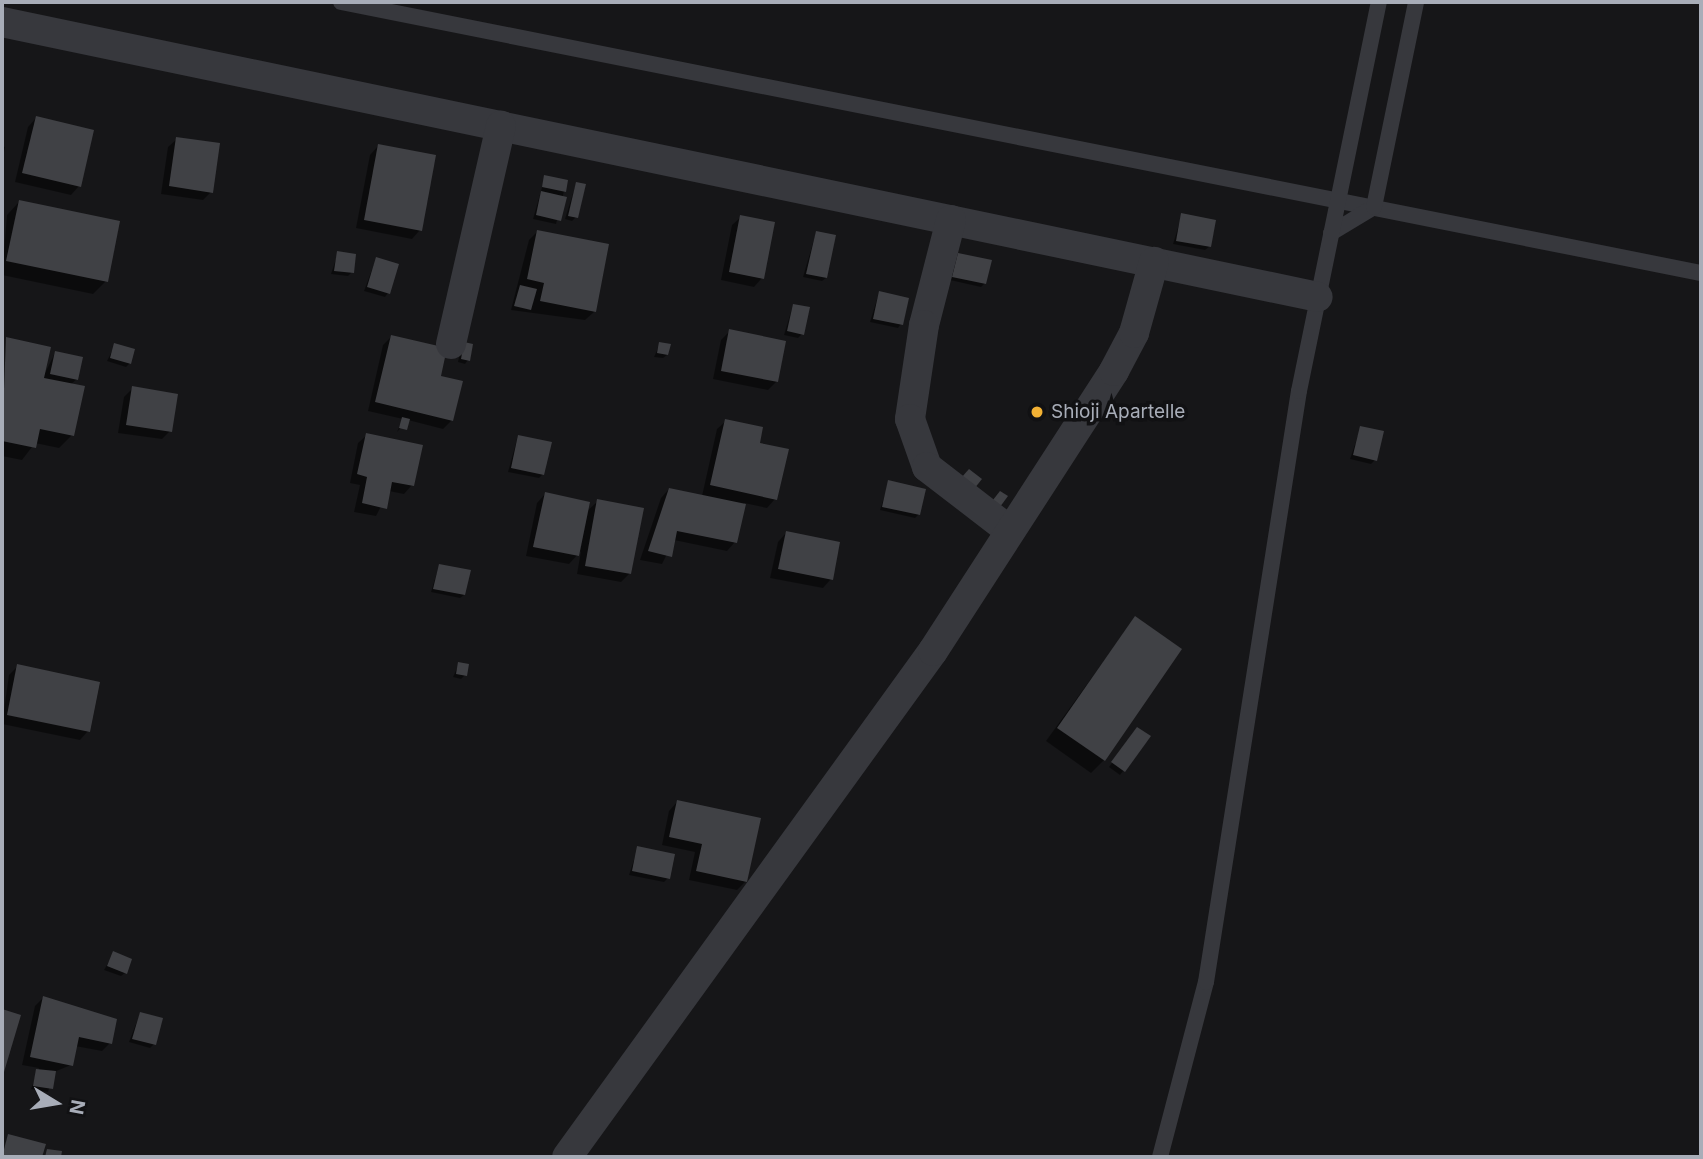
<!DOCTYPE html>
<style>
body{margin:0}
#map{position:relative;width:1703px;height:1159px;overflow:hidden;background:#161618;font-family:Inter,sans-serif}
div>[style]{position:absolute}
.shadow>*{inset:0;background:#0007}
.building>*{inset:0;background:#404145}
.service>*{height:16px;margin:-8px;padding:0 8px;transform-origin:8px;border-radius:8px;background:#37383d}
.minor>*{height:30px;margin:-15px;padding:0 15px;transform-origin:15px;border-radius:15px;background:#37383d}
.dots>*{width:19px;height:19px;translate:-50% -50%;box-sizing:border-box;border:4px solid #111113;border-radius:50%}
span{translate:-50% -50%;white-space:nowrap;text-align:center;line-height:1.15;-webkit-text-stroke:7px #111113;paint-order:stroke}
.poi-label{font-size:19px;color:#a8adb8}
.left{translate:0 -50%;text-align:left}
.frame{position:absolute;inset:0;border:4px solid #a8adb8;pointer-events:none}
.north{position:absolute;left:21px;top:1068px;width:70px;height:70px;-webkit-text-stroke:5px #111113;paint-order:stroke;rotate:101deg;font-size:19px;font-weight:700;line-height:28px;text-align:center;color:#a8adb8}
.north::after{content:'';display:block;margin:auto;width:24px;height:32px;background:#a8adb8;clip-path:polygon(50% 0,100% 100%,50% 72%,0 100%)}
</style>
<div id="map">
<div class="shadow">
<div style="clip-path:polygon(36px 118px,79px 186px,71px 195px,15px 182px,28px 127px)"></div>
<div style="clip-path:polygon(177px 139px,211px 192px,203px 200px,161px 194px,168px 147px)"></div>
<div style="clip-path:polygon(2px 146px,5px 147px,2px 160px)"></div>
<div style="clip-path:polygon(378px 146px,420px 230px,412px 239px,356px 228px,370px 155px)"></div>
<div style="clip-path:polygon(545px 177px,564px 191px,556px 224px,533px 219px)"></div>
<div style="clip-path:polygon(576px 184px,576px 217px,572px 221px,565px 219px)"></div>
<div style="clip-path:polygon(19px 202px,106px 281px,93px 294px,2px 275px,7px 215px)"></div>
<div style="clip-path:polygon(1182px 215px,1209px 247px,1205px 250px,1173px 244px)"></div>
<div style="clip-path:polygon(741px 217px,762px 278px,754px 287px,721px 280px,732px 225px)"></div>
<div style="clip-path:polygon(537px 232px,594px 312px,585px 320px,511px 310px,529px 240px)"></div>
<div style="clip-path:polygon(816px 233px,826px 278px,822px 281px,803px 277px)"></div>
<div style="clip-path:polygon(338px 253px,352px 272px,348px 276px,331px 274px)"></div>
<div style="clip-path:polygon(958px 255px,985px 283px,981px 287px,950px 280px)"></div>
<div style="clip-path:polygon(376px 259px,388px 293px,385px 297px,364px 291px)"></div>
<div style="clip-path:polygon(879px 293px,901px 324px,898px 328px,870px 322px)"></div>
<div style="clip-path:polygon(793px 305px,802px 334px,798px 338px,784px 335px)"></div>
<div style="clip-path:polygon(730px 331px,777px 381px,768px 390px,713px 379px,721px 340px)"></div>
<div style="clip-path:polygon(392px 336px,439px 377px,452px 420px,443px 429px,408px 420px,397px 432px,403px 419px,368px 411px,383px 345px)"></div>
<div style="clip-path:polygon(6px 339px,42px 379px,55px 353px,77px 379px,70px 385px,72px 435px,59px 448px,35px 443px,22px 460px,2px 456px)"></div>
<div style="clip-path:polygon(660px 344px,667px 355px,663px 358px,654px 357px)"></div>
<div style="clip-path:polygon(115px 345px,130px 363px,126px 367px,107px 361px)"></div>
<div style="clip-path:polygon(461px 348px,468px 360px,465px 364px,458px 362px)"></div>
<div style="clip-path:polygon(133px 388px,170px 431px,162px 439px,118px 433px,124px 397px)"></div>
<div style="clip-path:polygon(726px 421px,758px 444px,775px 499px,767px 508px,744px 503px,735px 542px,727px 551px,674px 540px,662px 564px,640px 560px,661px 498px,669px 489px,702px 496px,717px 429px)"></div>
<div style="clip-path:polygon(1361px 427px,1375px 460px,1371px 464px,1350px 459px)"></div>
<div style="clip-path:polygon(367px 435px,412px 485px,404px 494px,389px 491px,376px 516px,354px 512px,360px 485px,350px 483px,358px 443px)"></div>
<div style="clip-path:polygon(518px 436px,543px 474px,539px 478px,508px 472px)"></div>
<div style="clip-path:polygon(889px 482px,919px 514px,915px 518px,880px 510px)"></div>
<div style="clip-path:polygon(545px 494px,586px 512px,598px 501px,630px 573px,621px 582px,577px 574px,581px 551px,569px 564px,526px 556px,537px 503px)"></div>
<div style="clip-path:polygon(786px 533px,831px 579px,823px 588px,770px 578px,778px 542px)"></div>
<div style="clip-path:polygon(439px 566px,464px 595px,460px 598px,431px 592px)"></div>
<div style="clip-path:polygon(1135px 618px,1104px 760px,1091px 773px,1046px 741px)"></div>
<div style="clip-path:polygon(459px 664px,465px 675px,461px 679px,453px 677px)"></div>
<div style="clip-path:polygon(18px 666px,88px 731px,80px 740px,2px 724px,9px 675px)"></div>
<div style="clip-path:polygon(1134px 733px,1123px 771px,1120px 775px,1109px 767px)"></div>
<div style="clip-path:polygon(677px 802px,745px 882px,737px 890px,689px 880px,695px 852px,662px 845px,669px 811px)"></div>
<div style="clip-path:polygon(638px 848px,668px 878px,664px 882px,629px 875px)"></div>
<div style="clip-path:polygon(114px 953px,125px 973px,121px 976px,104px 970px)"></div>
<div style="clip-path:polygon(43px 998px,110px 1043px,102px 1051px,75px 1046px,71px 1065px,54px 1072px,48px 1092px,31px 1089px,39px 1068px,22px 1065px,35px 1006px)"></div>
<div style="clip-path:polygon(140px 1014px,154px 1044px,150px 1048px,129px 1042px)"></div>
<div style="clip-path:polygon(8px 1136px,44px 1145px,41px 1157px,2px 1157px)"></div>
</div>
<div class="building">
<div style="clip-path:polygon(36px 116px,94px 130px,81px 187px,22px 173px)"></div>
<div style="clip-path:polygon(176px 137px,220px 143px,213px 193px,169px 186px)"></div>
<div style="clip-path:polygon(378px 144px,436px 155px,422px 231px,364px 220px)"></div>
<div style="clip-path:polygon(544px 175px,568px 180px,566px 192px,542px 187px)"></div>
<div style="clip-path:polygon(576px 182px,586px 184px,578px 218px,568px 216px)"></div>
<div style="clip-path:polygon(541px 191px,567px 197px,561px 221px,536px 215px)"></div>
<div style="clip-path:polygon(19px 200px,120px 221px,108px 282px,6px 261px)"></div>
<div style="clip-path:polygon(1181px 213px,1216px 220px,1211px 247px,1176px 241px)"></div>
<div style="clip-path:polygon(740px 215px,775px 222px,764px 279px,729px 272px)"></div>
<div style="clip-path:polygon(537px 230px,609px 244px,596px 312px,540px 301px,544px 283px,527px 279px)"></div>
<div style="clip-path:polygon(816px 231px,836px 235px,827px 278px,806px 274px)"></div>
<div style="clip-path:polygon(337px 251px,356px 254px,354px 273px,334px 271px)"></div>
<div style="clip-path:polygon(958px 253px,992px 260px,986px 284px,952px 277px)"></div>
<div style="clip-path:polygon(376px 257px,399px 264px,390px 294px,367px 287px)"></div>
<div style="clip-path:polygon(520px 285px,537px 289px,531px 310px,514px 306px)"></div>
<div style="clip-path:polygon(879px 291px,909px 298px,903px 325px,873px 319px)"></div>
<div style="clip-path:polygon(793px 304px,810px 307px,804px 335px,787px 331px)"></div>
<div style="clip-path:polygon(729px 329px,786px 341px,778px 382px,721px 371px)"></div>
<div style="clip-path:polygon(391px 335px,447px 348px,441px 376px,463px 381px,453px 421px,375px 402px)"></div>
<div style="clip-path:polygon(6px 337px,51px 347px,44px 378px,85px 386px,74px 436px,40px 429px,36px 448px,2px 441px)"></div>
<div style="clip-path:polygon(464px 342px,473px 344px,470px 361px,461px 359px)"></div>
<div style="clip-path:polygon(659px 342px,671px 344px,668px 355px,657px 353px)"></div>
<div style="clip-path:polygon(114px 343px,135px 349px,131px 364px,110px 358px)"></div>
<div style="clip-path:polygon(55px 351px,83px 357px,78px 380px,50px 374px)"></div>
<div style="clip-path:polygon(132px 386px,178px 394px,172px 432px,126px 425px)"></div>
<div style="clip-path:polygon(402px 417px,410px 419px,407px 430px,399px 428px)"></div>
<div style="clip-path:polygon(725px 419px,763px 427px,760px 443px,789px 449px,777px 500px,710px 485px)"></div>
<div style="clip-path:polygon(1360px 426px,1384px 431px,1377px 461px,1353px 455px)"></div>
<div style="clip-path:polygon(366px 433px,423px 445px,414px 486px,392px 482px,387px 509px,362px 503px,367px 477px,357px 474px)"></div>
<div style="clip-path:polygon(518px 435px,552px 442px,544px 475px,511px 468px)"></div>
<div style="clip-path:polygon(969px 469px,982px 479px,974px 489px,961px 478px)"></div>
<div style="clip-path:polygon(888px 480px,926px 489px,920px 515px,882px 507px)"></div>
<div style="clip-path:polygon(669px 488px,746px 504px,737px 543px,677px 531px,672px 557px,648px 551px)"></div>
<div style="clip-path:polygon(1000px 491px,1008px 496px,997px 511px,989px 505px)"></div>
<div style="clip-path:polygon(545px 492px,590px 502px,579px 556px,533px 547px)"></div>
<div style="clip-path:polygon(597px 499px,644px 508px,631px 574px,585px 566px)"></div>
<div style="clip-path:polygon(786px 531px,840px 542px,833px 580px,778px 569px)"></div>
<div style="clip-path:polygon(439px 564px,471px 570px,465px 595px,433px 589px)"></div>
<div style="clip-path:polygon(1135px 616px,1182px 649px,1105px 761px,1057px 728px)"></div>
<div style="clip-path:polygon(458px 662px,469px 664px,467px 676px,456px 674px)"></div>
<div style="clip-path:polygon(17px 664px,100px 682px,90px 732px,7px 715px)"></div>
<div style="clip-path:polygon(1137px 727px,1151px 736px,1125px 772px,1111px 762px)"></div>
<div style="clip-path:polygon(677px 800px,761px 818px,747px 882px,696px 871px,702px 844px,669px 837px)"></div>
<div style="clip-path:polygon(637px 846px,675px 854px,670px 879px,632px 871px)"></div>
<div style="clip-path:polygon(113px 951px,132px 959px,127px 974px,107px 966px)"></div>
<div style="clip-path:polygon(43px 996px,117px 1019px,112px 1044px,79px 1037px,73px 1066px,30px 1057px)"></div>
<div style="clip-path:polygon(2px 1009px,21px 1015px,4px 1072px,2px 1071px)"></div>
<div style="clip-path:polygon(140px 1012px,163px 1018px,156px 1045px,132px 1039px)"></div>
<div style="clip-path:polygon(36px 1069px,56px 1071px,53px 1089px,33px 1086px)"></div>
<div style="clip-path:polygon(8px 1134px,46px 1144px,42px 1157px,2px 1157px)"></div>
<div style="clip-path:polygon(47px 1149px,62px 1151px,61px 1157px,45px 1157px)"></div>
</div>
<div class="service">
<div style="left:341px;top:2px;width:1387px;rotate:11.27deg"></div>
<div style="left:1331px;top:233px;width:50px;rotate:-31.2deg"></div>
<div style="left:1374px;top:207px;width:209px;rotate:-78.4deg"></div>
<div style="left:1160px;top:1157px;width:181px;rotate:-75.3deg"></div>
<div style="left:1206px;top:982px;width:598px;rotate:-81.06deg"></div>
<div style="left:1299px;top:391px;width:397px;rotate:-78.4deg"></div>
</div>
<div class="minor">
<div style="left:2px;top:22px;width:1344px;rotate:11.8deg"></div>
<div style="left:951px;top:220px;width:108px;rotate:104.4deg"></div>
<div style="left:924px;top:325px;width:95px;rotate:98.5deg"></div>
<div style="left:910px;top:419px;width:51px;rotate:70.5deg"></div>
<div style="left:927px;top:467px;width:105px;rotate:37.6deg"></div>
<div style="left:451px;top:344px;width:224px;rotate:-77.1deg"></div>
<div style="left:567px;top:1157px;width:624px;rotate:-54.12deg"></div>
<div style="left:933px;top:651px;width:333px;rotate:-57.1deg"></div>
<div style="left:1114px;top:371px;width:43px;rotate:-62.2deg"></div>
<div style="left:1134px;top:333px;width:74px;rotate:-74.3deg"></div>
</div>
<div class="dots">
<div style="left:1037px;top:412px;background:#f2b134"></div>
</div>
<div class="poi-label">
<span class="left" style="left:1051px;top:412px">Shioji Apartelle</span>
</div>
<div class="frame"></div>
<div class="north">N</div>
</div>
